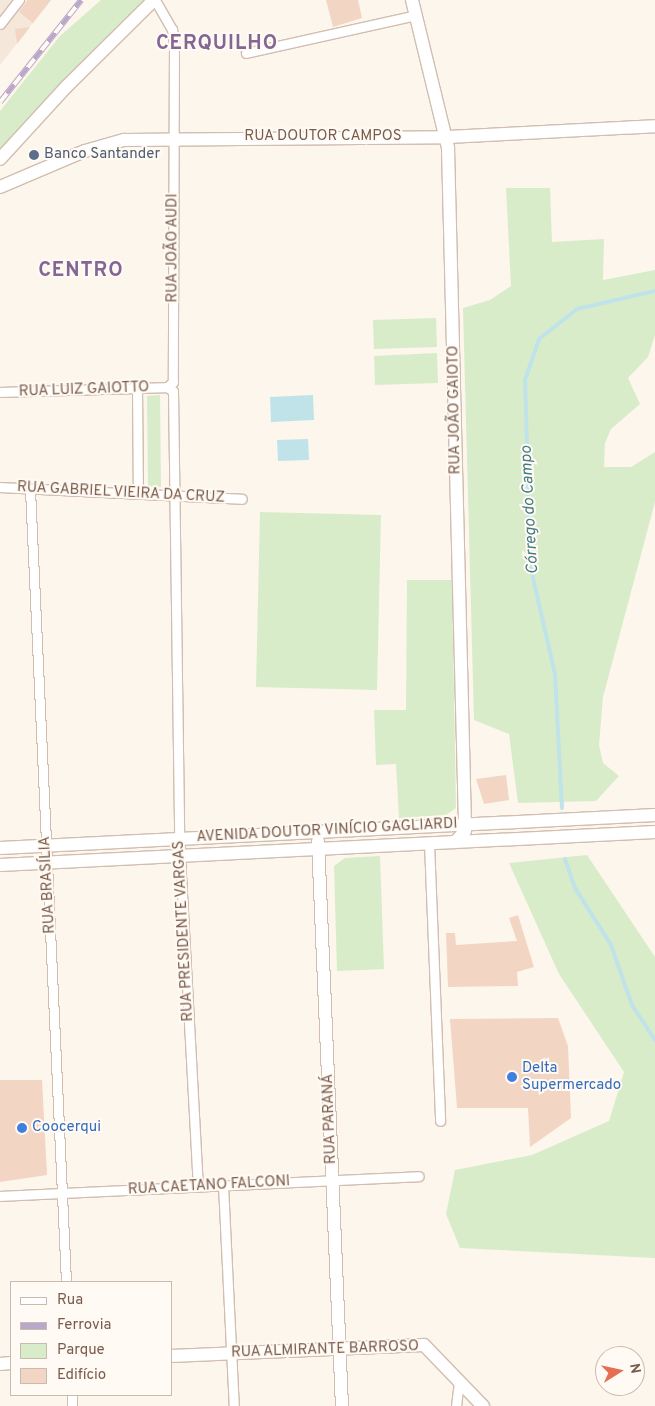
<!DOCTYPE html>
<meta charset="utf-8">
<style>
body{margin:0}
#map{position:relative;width:655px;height:1406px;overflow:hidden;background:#fdf6ec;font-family:Overpass,sans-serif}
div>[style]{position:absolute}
.residential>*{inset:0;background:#f5e8da}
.green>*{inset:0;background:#d8ecc9}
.water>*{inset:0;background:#bfe3e8}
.stream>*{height:4px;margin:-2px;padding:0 2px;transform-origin:2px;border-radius:2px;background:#bfe3e8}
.building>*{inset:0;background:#f3d5c3}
.roads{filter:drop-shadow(1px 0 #d1beb0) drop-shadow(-1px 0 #d1beb0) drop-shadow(0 1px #d1beb0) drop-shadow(0 -1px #d1beb0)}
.street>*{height:9px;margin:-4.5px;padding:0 4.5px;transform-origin:4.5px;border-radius:4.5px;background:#fff}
.secondary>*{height:12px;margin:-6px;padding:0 6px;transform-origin:6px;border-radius:6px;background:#fff}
.rail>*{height:5.5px;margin-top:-2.75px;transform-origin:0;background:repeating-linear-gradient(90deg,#fffaf3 0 11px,#b9a8c9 0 22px);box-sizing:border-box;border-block:1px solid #b9a8c9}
.dots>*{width:14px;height:14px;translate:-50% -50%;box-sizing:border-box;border:2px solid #fffaf3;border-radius:50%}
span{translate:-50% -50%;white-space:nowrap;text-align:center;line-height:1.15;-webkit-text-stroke:4px #fffaf3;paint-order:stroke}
.street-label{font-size:15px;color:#7a5c4d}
.service-label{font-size:15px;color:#4e5e75}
.left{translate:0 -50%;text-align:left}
.shop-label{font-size:15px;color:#366cbe}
.water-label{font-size:16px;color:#437c86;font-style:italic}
.district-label{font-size:20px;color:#846695;font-weight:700;letter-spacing:1px}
.legend{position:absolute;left:10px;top:1281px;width:162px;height:115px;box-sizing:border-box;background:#fffaf3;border:1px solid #cabbb1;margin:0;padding:6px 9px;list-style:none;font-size:15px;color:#7a5c4d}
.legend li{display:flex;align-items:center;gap:10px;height:25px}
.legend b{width:25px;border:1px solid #cabbb1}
.north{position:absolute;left:595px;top:1346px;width:50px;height:50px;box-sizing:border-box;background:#fffaf3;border:1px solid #cabbb1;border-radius:50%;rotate:80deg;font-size:14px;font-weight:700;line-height:20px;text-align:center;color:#7a5c4d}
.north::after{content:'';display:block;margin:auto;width:18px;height:22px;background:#e76f51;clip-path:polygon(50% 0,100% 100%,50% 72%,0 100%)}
</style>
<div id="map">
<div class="residential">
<div style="clip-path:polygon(0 0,51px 0,0 65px)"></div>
</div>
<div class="green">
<div style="clip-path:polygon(101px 0,145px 0,0 151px,0 111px,60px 36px)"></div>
<div style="clip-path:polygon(506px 188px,550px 188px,552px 242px,604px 239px,603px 280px,655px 270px,655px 335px,648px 357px,628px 378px,640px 404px,611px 429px,605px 443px,604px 467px,631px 467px,655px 452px,655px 502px,603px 697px,599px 745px,603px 763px,619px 776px,596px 801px,518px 803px,509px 734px,474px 720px,463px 308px,490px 300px,511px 286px)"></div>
<div style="clip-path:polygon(436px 318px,437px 347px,374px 349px,373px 320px)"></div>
<div style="clip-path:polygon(437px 353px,438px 383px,375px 385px,374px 356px)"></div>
<div style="clip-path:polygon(160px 395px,161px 487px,148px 486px,147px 396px)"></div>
<div style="clip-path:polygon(260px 512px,381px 515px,377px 690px,256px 687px)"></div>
<div style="clip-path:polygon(407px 580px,452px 580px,456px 808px,446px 815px,399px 818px,396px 764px,376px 765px,374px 710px,406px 710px)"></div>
<div style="clip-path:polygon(587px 855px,655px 957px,655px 1258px,460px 1248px,446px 1214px,455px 1170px,532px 1155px,609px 1121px,624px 1072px,559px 974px,509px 863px)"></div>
<div style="clip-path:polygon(380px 856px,384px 969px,337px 971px,334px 866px,345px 858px)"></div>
</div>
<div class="water">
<div style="clip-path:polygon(313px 395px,314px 420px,271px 422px,270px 397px)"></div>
<div style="clip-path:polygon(308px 439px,309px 460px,278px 461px,277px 440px)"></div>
</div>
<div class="stream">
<div style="left:562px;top:808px;width:134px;rotate:-93deg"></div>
<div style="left:555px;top:674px;width:112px;rotate:-102.9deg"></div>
<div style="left:530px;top:565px;width:185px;rotate:-91.5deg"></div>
<div style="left:525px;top:380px;width:43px;rotate:-71.1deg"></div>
<div style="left:539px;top:339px;width:48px;rotate:-38.3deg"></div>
<div style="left:577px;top:309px;width:80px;rotate:-13deg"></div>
<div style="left:565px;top:859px;width:31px;rotate:71deg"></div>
<div style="left:575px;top:888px;width:67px;rotate:57.7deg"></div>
<div style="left:611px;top:945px;width:64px;rotate:70.7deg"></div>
<div style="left:632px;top:1005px;width:42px;rotate:56.7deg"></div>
</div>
<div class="building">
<div style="clip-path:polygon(28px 0,51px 0,33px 23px,19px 12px)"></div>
<div style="clip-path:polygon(326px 0,358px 0,362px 18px,333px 27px)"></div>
<div style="clip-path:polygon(30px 27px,17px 44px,15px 29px)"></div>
<div style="clip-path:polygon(506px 775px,509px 800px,484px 804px,476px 779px)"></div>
<div style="clip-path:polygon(518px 915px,534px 967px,517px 972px,518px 986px,448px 987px,446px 933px,455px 933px,456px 945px,517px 941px,509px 918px)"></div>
<div style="clip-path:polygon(558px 1018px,568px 1046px,571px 1118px,530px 1147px,528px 1108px,457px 1108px,450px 1019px)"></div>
<div style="clip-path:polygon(0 1080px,42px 1080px,47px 1175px,0 1182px)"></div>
</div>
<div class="roads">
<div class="street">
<div style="left:155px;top:0;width:34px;rotate:60deg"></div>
<div style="left:172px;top:29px;width:14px;rotate:82deg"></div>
<div style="left:174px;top:43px;width:339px;rotate:90.2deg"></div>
<div style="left:173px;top:382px;width:8px;rotate:140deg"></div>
<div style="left:0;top:24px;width:31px;rotate:-52deg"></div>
<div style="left:246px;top:53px;width:174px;rotate:-12.6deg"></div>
<div style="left:137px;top:387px;width:107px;rotate:89.5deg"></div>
<div style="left:167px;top:387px;width:7px;rotate:34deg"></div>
<div style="left:173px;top:391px;width:447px;rotate:89.2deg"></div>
<div style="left:179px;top:838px;width:349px;rotate:86.9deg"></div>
<div style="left:0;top:392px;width:167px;rotate:-1.7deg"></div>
<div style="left:0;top:487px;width:242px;rotate:2.8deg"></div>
<div style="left:30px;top:489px;width:794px;rotate:87.4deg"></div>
<div style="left:429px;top:843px;width:278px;rotate:87.7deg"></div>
<div style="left:223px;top:1185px;width:221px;rotate:87.2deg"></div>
<div style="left:0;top:1196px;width:419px;rotate:-2.7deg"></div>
<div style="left:72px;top:1395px;width:11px;rotate:90deg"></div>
<div style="left:456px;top:1406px;width:24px;rotate:-83deg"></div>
</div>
<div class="secondary">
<div style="left:412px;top:0;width:152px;rotate:76.3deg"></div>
<div style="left:448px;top:148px;width:676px;rotate:88.56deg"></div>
<div style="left:465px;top:824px;width:7px;rotate:90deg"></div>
<div style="left:465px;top:831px;width:15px;rotate:132deg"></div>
<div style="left:0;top:159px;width:98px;rotate:-47.5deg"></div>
<div style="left:66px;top:87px;width:124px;rotate:-44.7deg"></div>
<div style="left:0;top:187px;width:92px;rotate:-23deg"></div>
<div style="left:85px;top:151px;width:41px;rotate:-15.8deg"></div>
<div style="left:124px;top:140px;width:324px;rotate:-0.5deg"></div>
<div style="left:448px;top:137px;width:207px;rotate:-3deg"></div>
<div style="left:318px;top:841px;width:566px;rotate:87.57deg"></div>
<div style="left:0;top:848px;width:656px;rotate:-2.88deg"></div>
<div style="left:0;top:865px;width:656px;rotate:-2.88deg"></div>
<div style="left:171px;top:1356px;width:253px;rotate:-2.5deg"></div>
<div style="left:424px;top:1345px;width:85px;rotate:46deg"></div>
<div style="left:0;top:1364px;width:11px;rotate:-5deg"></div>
</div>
</div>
<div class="rail">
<div style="left:0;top:102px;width:130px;rotate:-51.5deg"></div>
</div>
<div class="dots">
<div style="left:34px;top:155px;background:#5c6f8a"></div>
<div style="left:512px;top:1077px;background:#3f7fe0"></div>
<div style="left:22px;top:1128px;background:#3f7fe0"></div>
</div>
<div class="street-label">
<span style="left:323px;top:137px">RUA DOUTOR CAMPOS</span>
<span style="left:173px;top:248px;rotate:-90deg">RUA JOÃO AUDI</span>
<span style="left:84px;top:390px;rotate:-2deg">RUA LUIZ GAIOTTO</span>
<span style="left:455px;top:410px;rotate:-91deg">RUA JOÃO GAIOTO</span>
<span style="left:121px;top:493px;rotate:3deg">RUA GABRIEL VIEIRA DA CRUZ</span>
<span style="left:327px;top:831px;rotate:-3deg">AVENIDA DOUTOR VINÍCIO GAGLIARDI</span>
<span style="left:48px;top:885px;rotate:-93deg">RUA BRASÍLIA</span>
<span style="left:184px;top:931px;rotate:-93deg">RUA PRESIDENTE VARGAS</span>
<span style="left:330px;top:1119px;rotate:-92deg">RUA PARANÁ</span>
<span style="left:209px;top:1186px;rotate:-3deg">RUA CAETANO FALCONI</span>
<span style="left:325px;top:1350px;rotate:-2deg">RUA ALMIRANTE BARROSO</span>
</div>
<div class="service-label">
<span class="left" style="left:44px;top:155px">Banco Santander</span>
</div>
<div class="shop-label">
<span class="left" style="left:522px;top:1077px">Delta<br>Supermercado</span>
<span class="left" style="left:32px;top:1128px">Coocerqui</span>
</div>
<div class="water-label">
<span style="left:530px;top:510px;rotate:-93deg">Córrego do Campo</span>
</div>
<div class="district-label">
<span style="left:217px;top:44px">CERQUILHO</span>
<span style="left:81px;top:271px">CENTRO</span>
</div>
<ul class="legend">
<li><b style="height:6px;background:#fff"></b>Rua</li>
<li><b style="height:6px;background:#b9a8c9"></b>Ferrovia</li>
<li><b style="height:14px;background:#d8ecc9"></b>Parque</li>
<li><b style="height:14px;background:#f3d5c3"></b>Edifício</li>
</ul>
<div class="north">N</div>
</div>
